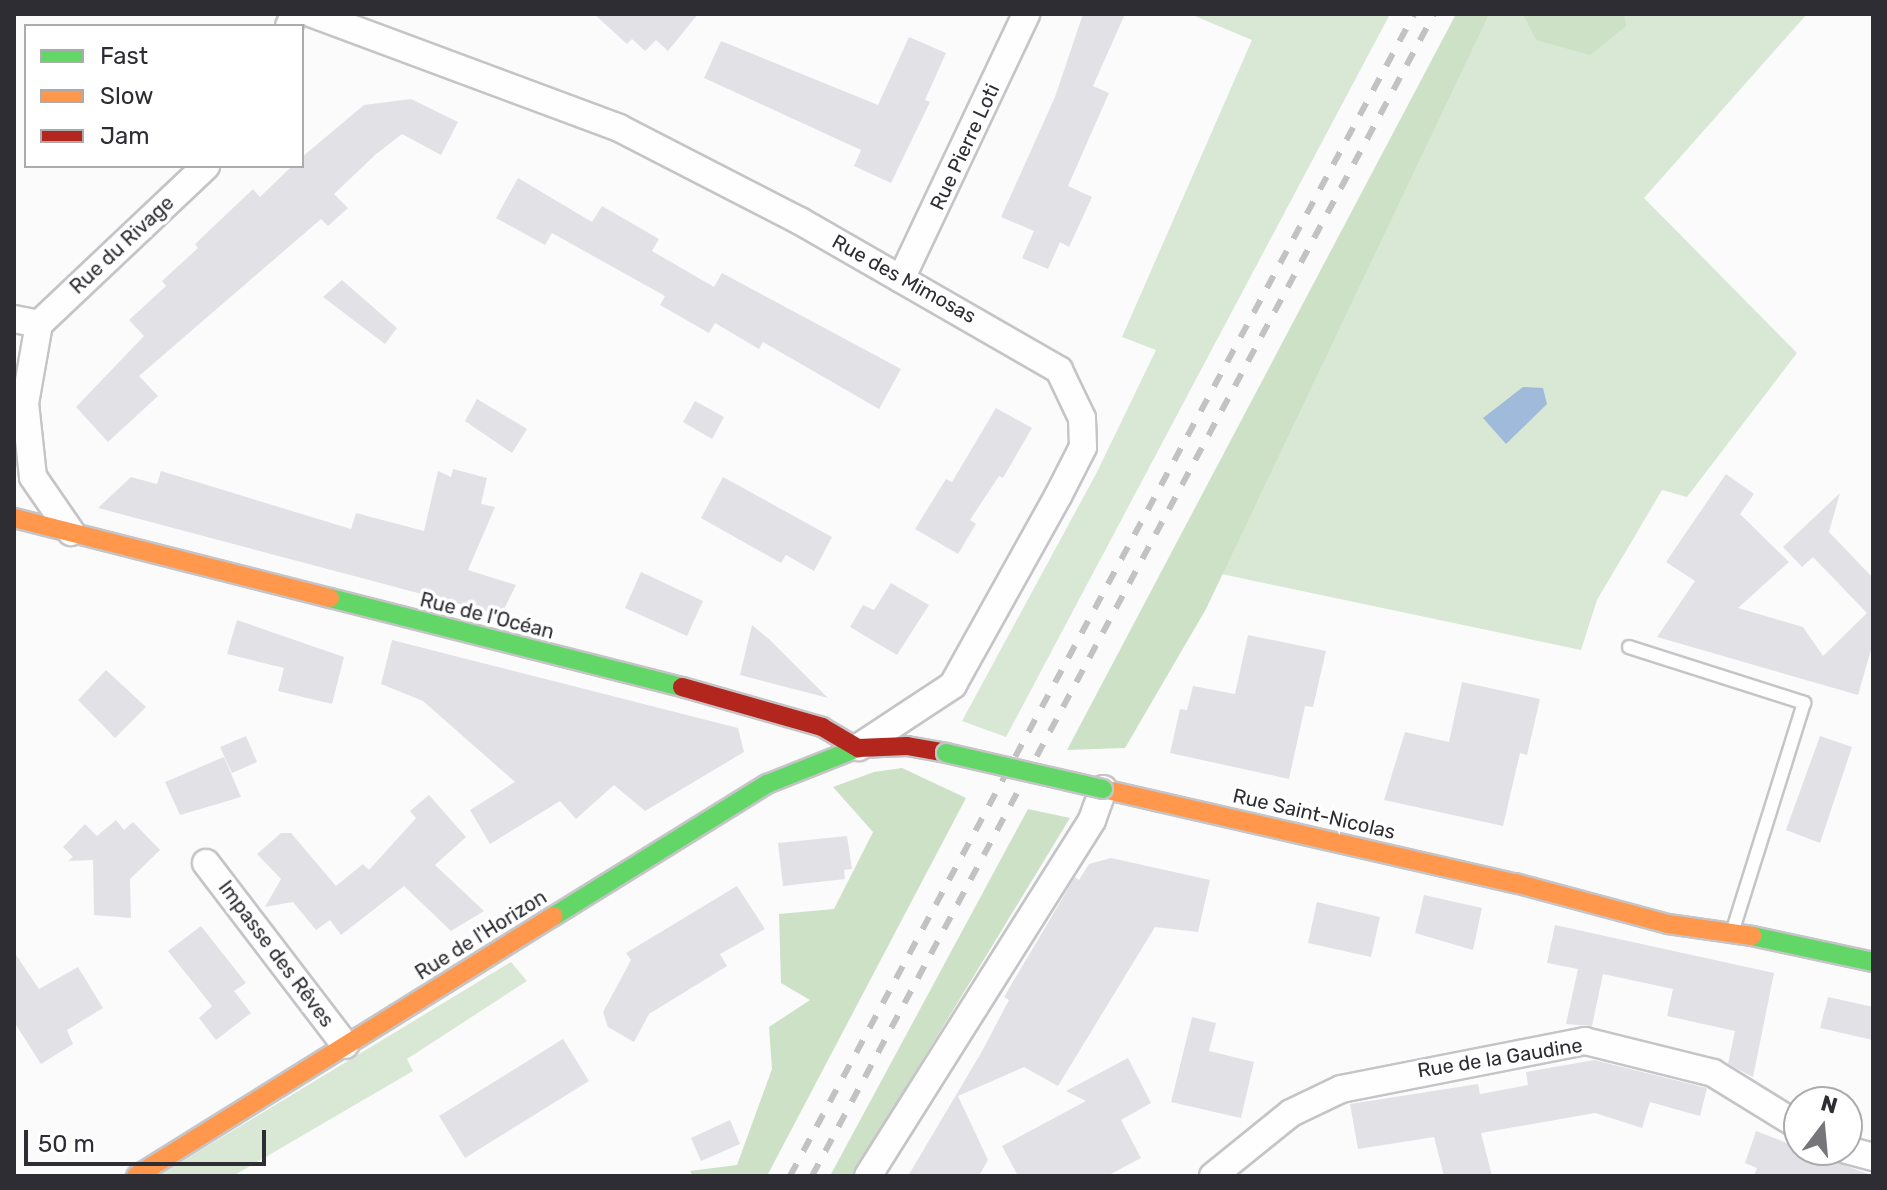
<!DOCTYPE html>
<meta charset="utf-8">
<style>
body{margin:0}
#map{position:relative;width:1887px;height:1190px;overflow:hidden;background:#fbfbfc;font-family:Rubik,sans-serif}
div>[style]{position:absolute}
.green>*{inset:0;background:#d8e8d4}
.forest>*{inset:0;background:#cce1c6}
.water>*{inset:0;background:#a0badb}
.building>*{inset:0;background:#e2e1e5}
.roads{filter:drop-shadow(2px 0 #c5c4c7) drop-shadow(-2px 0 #c5c4c7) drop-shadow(0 2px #c5c4c7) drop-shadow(0 -2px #c5c4c7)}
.lane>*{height:12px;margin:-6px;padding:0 6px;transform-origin:6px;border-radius:6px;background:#fefeff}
.street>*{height:26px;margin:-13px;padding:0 13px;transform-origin:13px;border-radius:13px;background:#fefeff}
.fast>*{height:18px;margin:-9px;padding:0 9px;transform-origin:9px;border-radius:9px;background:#63d668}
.slow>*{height:18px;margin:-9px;padding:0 9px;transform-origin:9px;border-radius:9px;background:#ff974d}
.jam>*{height:18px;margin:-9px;padding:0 9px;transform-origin:9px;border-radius:9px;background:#b3261e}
.rail>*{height:6px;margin-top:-3px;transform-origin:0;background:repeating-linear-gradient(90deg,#c2c2c3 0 14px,transparent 0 28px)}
.bridges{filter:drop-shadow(2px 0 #c5c4c7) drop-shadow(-2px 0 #c5c4c7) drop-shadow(0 2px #c5c4c7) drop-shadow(0 -2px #c5c4c7)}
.fast-bridge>*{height:18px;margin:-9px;padding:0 9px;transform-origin:9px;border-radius:9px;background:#63d668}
span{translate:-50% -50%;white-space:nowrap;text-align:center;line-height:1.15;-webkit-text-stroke:7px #fff;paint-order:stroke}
.street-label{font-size:20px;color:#2e2d33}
.frame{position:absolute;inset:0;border:16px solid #2e2d33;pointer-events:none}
.legend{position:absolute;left:24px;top:24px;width:280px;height:144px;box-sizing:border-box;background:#fff;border:2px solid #ababad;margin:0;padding:10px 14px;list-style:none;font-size:24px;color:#2e2d33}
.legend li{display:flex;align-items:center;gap:16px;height:40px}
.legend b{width:40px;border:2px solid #ababad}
.north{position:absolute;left:1783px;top:1086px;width:80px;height:80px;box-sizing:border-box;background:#fff;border:2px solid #ababad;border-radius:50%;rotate:16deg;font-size:22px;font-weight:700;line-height:32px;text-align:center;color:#2e2d33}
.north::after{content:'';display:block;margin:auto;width:28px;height:36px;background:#767579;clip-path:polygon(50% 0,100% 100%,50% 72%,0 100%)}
.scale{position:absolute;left:24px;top:1130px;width:242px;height:36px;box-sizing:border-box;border:4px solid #2e2d33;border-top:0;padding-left:10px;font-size:24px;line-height:28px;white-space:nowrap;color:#2e2d33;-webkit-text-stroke:6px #fff;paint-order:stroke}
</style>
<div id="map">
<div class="green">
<div style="clip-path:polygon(1190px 14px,1390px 14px,1006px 737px,962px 721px,1097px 472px,1156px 350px,1122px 337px,1252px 40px)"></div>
<div style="clip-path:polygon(1474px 14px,1807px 14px,1644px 198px,1797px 353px,1687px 497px,1662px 490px,1597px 600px,1581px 650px,1198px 569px)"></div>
<div style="clip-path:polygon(511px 962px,527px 981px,407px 1059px,413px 1071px,233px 1176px,158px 1176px)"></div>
</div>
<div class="forest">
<div style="clip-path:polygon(1456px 14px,1489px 14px,1206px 609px,1125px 748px,1067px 750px)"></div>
<div style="clip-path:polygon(1523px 14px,1624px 14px,1626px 26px,1590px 55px,1536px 40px)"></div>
<div style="clip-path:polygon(902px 768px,966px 798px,767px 1176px,693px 1176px,690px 1171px,737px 1165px,772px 1069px,769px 1027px,810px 1000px,781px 983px,779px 914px,834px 909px,873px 832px,833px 787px,874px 772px)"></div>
<div style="clip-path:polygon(1028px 809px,1070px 818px,852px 1176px,830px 1176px)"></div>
</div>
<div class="water">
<div style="clip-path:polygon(1523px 387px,1543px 388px,1547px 404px,1506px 444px,1483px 418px)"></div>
</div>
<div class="building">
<div style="clip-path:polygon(594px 14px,698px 14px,668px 51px,656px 40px,645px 51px,632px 39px,627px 44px)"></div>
<div style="clip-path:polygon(1083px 14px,1125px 14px,1093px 86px,1109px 93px,1068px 186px,1092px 197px,1069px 247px,1060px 242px,1048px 269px,1022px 258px,1034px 231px,1001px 217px,1055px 97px)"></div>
<div style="clip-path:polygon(909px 37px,946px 53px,925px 100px,930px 102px,891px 183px,854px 166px,861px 150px,704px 78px,721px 41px,878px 105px)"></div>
<div style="clip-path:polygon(411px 99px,458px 122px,441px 155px,402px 134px,375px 155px,334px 194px,348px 208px,328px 226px,321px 219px,139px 376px,158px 396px,108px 442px,76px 407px,144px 336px,129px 320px,166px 286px,162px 281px,198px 248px,195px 244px,253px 189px,260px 197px,292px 166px,302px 166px,302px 157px,364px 105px)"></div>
<div style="clip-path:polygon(518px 178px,592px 222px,602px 206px,659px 239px,652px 251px,714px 287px,722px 273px,901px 369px,879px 409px,763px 342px,759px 349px,715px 323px,709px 333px,660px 305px,665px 296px,552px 233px,545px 245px,496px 218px)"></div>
<div style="clip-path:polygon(342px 280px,397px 328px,385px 344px,323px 297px)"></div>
<div style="clip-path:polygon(477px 399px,527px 429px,512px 453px,465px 421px)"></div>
<div style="clip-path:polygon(695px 401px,724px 417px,712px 439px,683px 422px)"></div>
<div style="clip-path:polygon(996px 408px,1032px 428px,1003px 478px,999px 476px,970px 520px,976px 524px,958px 554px,915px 529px,946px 479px,952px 482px)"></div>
<div style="clip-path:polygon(453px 469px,487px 478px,481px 504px,495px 507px,468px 570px,516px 585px,501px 615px,98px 508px,131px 477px,157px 484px,161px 471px,351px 529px,356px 513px,424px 531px,438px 471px,451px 477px)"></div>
<div style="clip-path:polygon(1726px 474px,1754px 494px,1740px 514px,1789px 562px,1738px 608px,1803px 627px,1823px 656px,1867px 613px,1813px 557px,1802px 567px,1783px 547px,1840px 493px,1829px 532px,1873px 578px,1873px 643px,1858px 695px,1657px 637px,1695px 581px,1666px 562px)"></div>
<div style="clip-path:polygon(723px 477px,832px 537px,814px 571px,786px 555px,781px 563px,701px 518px)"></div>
<div style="clip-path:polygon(641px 572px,703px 601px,687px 636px,625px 608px)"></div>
<div style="clip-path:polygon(891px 583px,929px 605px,897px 655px,850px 627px,863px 605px,874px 610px)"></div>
<div style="clip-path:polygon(237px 620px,344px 657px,332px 704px,278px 691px,284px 668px,227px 654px)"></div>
<div style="clip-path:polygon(752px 625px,770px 640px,828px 698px,740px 675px)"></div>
<div style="clip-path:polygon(1248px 635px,1326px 651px,1313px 707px,1305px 706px,1289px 779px,1170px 753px,1180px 709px,1187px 710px,1193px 686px,1235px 694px)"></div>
<div style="clip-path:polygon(392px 640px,738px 728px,744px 752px,645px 811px,614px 785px,576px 819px,560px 801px,490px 844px,470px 810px,515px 782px,423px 701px,381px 684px)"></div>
<div style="clip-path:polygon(106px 670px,146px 707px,115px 738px,78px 700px)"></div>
<div style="clip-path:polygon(1462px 682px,1540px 699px,1527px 755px,1520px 753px,1503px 826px,1384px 800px,1405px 732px,1449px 742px)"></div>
<div style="clip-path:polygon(246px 736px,257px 762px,232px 773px,220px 747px)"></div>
<div style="clip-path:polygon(1820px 736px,1852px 747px,1820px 843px,1786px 830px)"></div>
<div style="clip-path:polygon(224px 757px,241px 797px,180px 815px,165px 782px)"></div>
<div style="clip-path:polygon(429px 795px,466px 837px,435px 865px,484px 911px,451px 931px,404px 886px,341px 935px,330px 920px,316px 930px,293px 902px,265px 907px,281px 879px,257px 854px,281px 833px,291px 833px,336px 886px,363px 864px,369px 870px,416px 818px,410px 811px)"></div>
<div style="clip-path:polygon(116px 820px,124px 830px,133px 822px,160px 850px,130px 879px,131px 918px,94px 915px,93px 860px,68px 861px,73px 857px,63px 847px,85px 824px,97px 836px)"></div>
<div style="clip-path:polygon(847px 836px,852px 869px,844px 870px,845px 879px,783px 886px,778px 843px)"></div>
<div style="clip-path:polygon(1111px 858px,1210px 880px,1198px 932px,1155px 927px,1058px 1086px,1024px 1067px,958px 1096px,988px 1160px,979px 1176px,908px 1176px,981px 1053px,1009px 1000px,1004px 997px,1075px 877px,1079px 880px,1089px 864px)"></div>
<div style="clip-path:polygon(737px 886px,765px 929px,720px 954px,727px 966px,649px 1014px,634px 1042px,608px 1027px,603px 1012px,631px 960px,626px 953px)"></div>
<div style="clip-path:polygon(1424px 895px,1482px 908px,1473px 950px,1415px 933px)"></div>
<div style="clip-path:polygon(1317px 902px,1380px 917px,1371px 957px,1308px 943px)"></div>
<div style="clip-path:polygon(1555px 925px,1774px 973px,1753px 1077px,1728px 1064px,1735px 1031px,1667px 1016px,1673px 989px,1603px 974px,1592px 1026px,1566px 1024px,1578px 969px,1547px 963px)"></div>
<div style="clip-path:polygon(201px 926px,246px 983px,234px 991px,251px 1013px,216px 1040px,199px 1018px,212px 1006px,168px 951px)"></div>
<div style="clip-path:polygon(14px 952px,39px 989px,78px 967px,103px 1008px,67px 1030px,73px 1044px,41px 1064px,14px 1022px)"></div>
<div style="clip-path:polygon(1828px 997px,1873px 1007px,1873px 1040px,1820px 1028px)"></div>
<div style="clip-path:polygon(1192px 1017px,1216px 1023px,1209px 1051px,1254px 1062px,1241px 1118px,1171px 1102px)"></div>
<div style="clip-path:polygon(563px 1039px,589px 1081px,465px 1158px,439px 1116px)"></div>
<div style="clip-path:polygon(1128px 1058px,1151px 1103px,1121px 1120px,1141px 1158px,1107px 1176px,1018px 1176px,1002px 1146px,1086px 1101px,1066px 1091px)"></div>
<div style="clip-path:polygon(1594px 1060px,1707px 1088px,1700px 1116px,1650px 1102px,1642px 1128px,1595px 1113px,1481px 1133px,1492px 1176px,1444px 1176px,1434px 1137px,1358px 1149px,1350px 1104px,1478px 1084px,1480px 1094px,1528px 1085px,1526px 1072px)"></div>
<div style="clip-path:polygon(730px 1120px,740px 1144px,701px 1161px,691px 1138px)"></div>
<div style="clip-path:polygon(1756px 1131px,1868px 1174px,1868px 1176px,1754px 1176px,1757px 1168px,1745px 1163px)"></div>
</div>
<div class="roads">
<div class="lane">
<div style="left:1629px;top:647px;width:184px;rotate:17.7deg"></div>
<div style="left:1804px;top:703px;width:237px;rotate:107.4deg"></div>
</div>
<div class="street">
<div style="left:313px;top:14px;width:327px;rotate:20.4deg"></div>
<div style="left:619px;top:128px;width:203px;rotate:27.2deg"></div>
<div style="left:800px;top:221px;width:299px;rotate:29.9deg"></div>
<div style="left:1059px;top:370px;width:53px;rotate:64.4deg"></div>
<div style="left:1082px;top:418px;width:29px;rotate:88deg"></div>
<div style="left:1083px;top:447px;width:55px;rotate:117deg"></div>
<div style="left:1058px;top:496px;width:216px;rotate:119.1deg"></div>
<div style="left:953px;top:685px;width:113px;rotate:146.6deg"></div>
<div style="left:289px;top:26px;width:13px;rotate:-67deg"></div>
<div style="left:901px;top:279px;width:293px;rotate:-64.7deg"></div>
<div style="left:14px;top:319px;width:25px;rotate:11deg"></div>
<div style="left:39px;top:324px;width:230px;rotate:-43.4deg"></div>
<div style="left:39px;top:324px;width:80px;rotate:100deg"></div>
<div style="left:25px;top:403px;width:74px;rotate:83.8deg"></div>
<div style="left:33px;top:477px;width:67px;rotate:55.4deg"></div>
<div style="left:206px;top:863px;width:229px;rotate:52.6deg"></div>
<div style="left:1847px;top:1150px;width:27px;rotate:15deg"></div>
<div style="left:868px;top:1176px;width:421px;rotate:-57.8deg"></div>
<div style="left:1092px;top:820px;width:33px;rotate:-70deg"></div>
<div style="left:1213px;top:1176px;width:100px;rotate:-38.9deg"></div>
<div style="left:1291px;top:1113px;width:55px;rotate:-25.6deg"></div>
<div style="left:1341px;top:1089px;width:249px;rotate:-11.1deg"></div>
<div style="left:1585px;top:1041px;width:132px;rotate:14deg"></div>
<div style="left:1713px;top:1073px;width:101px;rotate:31.6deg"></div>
</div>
<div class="fast">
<div style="left:330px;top:598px;width:363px;rotate:14.2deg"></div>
<div style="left:554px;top:916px;width:251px;rotate:-31.8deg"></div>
<div style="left:767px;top:784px;width:98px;rotate:-21.6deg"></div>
<div style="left:1752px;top:936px;width:124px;rotate:12.1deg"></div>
</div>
<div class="slow">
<div style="left:14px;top:518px;width:326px;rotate:14.2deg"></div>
<div style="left:1103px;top:789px;width:423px;rotate:12.9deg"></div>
<div style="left:1515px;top:883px;width:158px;rotate:15deg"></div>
<div style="left:1668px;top:924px;width:85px;rotate:8.1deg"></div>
<div style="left:136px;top:1176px;width:492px;rotate:-31.9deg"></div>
</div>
<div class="jam">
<div style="left:682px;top:687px;width:146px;rotate:15.9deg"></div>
<div style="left:822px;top:727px;width:42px;rotate:30.3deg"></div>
<div style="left:858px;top:748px;width:49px;rotate:-2.3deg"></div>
<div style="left:907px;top:746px;width:40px;rotate:10deg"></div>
</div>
</div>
<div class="rail">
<div style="left:790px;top:1176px;width:1319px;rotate:-61.76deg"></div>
<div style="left:812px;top:1176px;width:1318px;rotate:-61.84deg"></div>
</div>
<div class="bridges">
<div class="fast-bridge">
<div style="left:946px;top:753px;width:161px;rotate:12.9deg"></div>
</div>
</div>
<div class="street-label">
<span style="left:965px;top:147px;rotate:-65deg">Rue Pierre Loti</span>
<span style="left:122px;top:245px;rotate:-43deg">Rue du Rivage</span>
<span style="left:904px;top:279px;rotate:29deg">Rue des Mimosas</span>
<span style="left:487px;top:616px;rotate:14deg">Rue de l'Océan</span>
<span style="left:1314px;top:814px;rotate:13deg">Rue Saint-Nicolas</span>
<span style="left:481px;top:935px;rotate:-32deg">Rue de l'Horizon</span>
<span style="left:276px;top:954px;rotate:53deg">Impasse des Rêves</span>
<span style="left:1500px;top:1058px;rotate:-9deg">Rue de la Gaudine</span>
</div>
<div class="frame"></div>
<ul class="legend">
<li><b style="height:10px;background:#63d668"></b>Fast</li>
<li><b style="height:10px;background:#ff974d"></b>Slow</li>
<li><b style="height:10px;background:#b3261e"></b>Jam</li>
</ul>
<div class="north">N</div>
<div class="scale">50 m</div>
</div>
